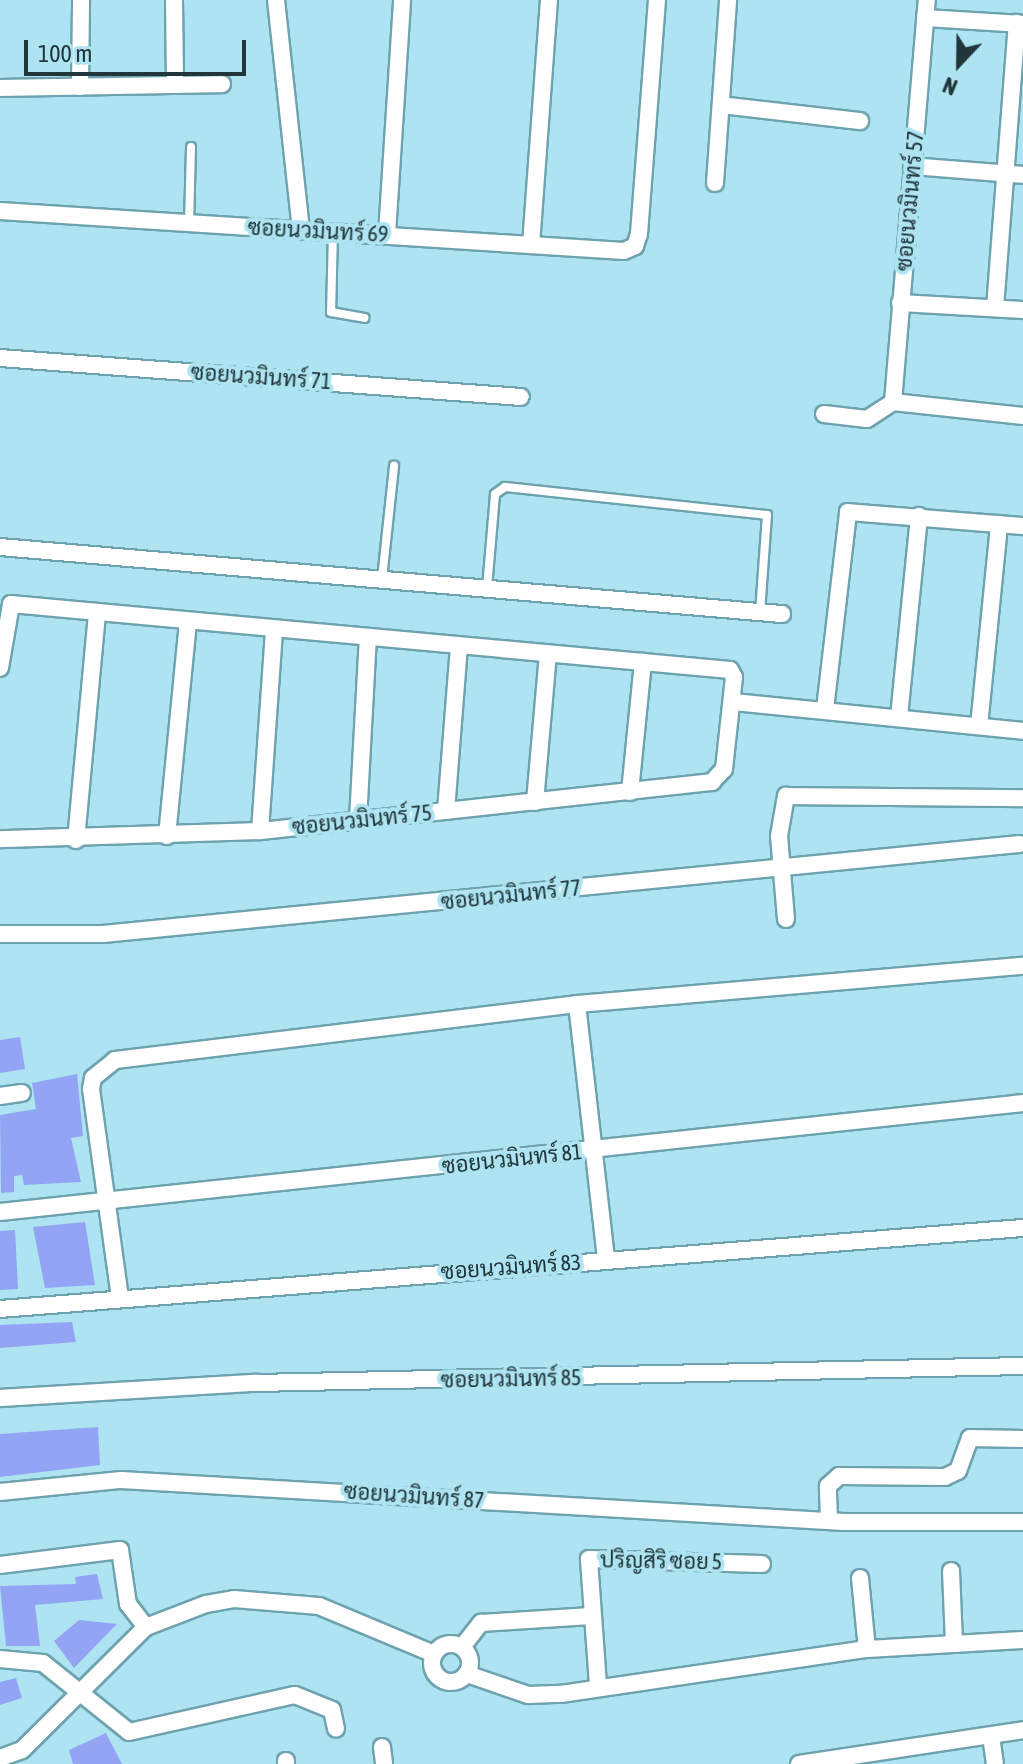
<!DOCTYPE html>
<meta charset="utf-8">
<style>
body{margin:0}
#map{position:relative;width:1023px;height:1764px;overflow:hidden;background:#aee4f1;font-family:"Asap Condensed",Sarabun,sans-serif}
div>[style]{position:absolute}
.building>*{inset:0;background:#92a4f3}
.roads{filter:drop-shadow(2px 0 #6da2ae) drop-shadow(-2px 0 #6da2ae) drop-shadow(0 2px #6da2ae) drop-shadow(0 -2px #6da2ae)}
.lane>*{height:8px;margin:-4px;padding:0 4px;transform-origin:4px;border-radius:4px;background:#fff}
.street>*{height:16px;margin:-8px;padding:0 8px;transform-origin:8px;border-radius:8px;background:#fff}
.street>.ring{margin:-8px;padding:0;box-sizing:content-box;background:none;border:16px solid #fff;border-radius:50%}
span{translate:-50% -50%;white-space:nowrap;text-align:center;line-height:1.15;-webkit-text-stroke:8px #aee4f1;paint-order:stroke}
.street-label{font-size:22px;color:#20363b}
.north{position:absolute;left:919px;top:24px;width:80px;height:80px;-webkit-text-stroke:6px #aee4f1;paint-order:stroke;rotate:202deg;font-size:22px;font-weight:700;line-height:32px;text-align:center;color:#20363b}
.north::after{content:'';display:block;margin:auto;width:28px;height:36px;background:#20363b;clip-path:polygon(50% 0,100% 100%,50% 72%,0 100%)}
.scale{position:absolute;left:24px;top:40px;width:222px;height:36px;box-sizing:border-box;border:4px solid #20363b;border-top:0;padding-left:10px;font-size:24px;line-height:28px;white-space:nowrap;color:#20363b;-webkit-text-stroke:6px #aee4f1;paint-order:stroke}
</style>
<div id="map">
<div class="building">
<div style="clip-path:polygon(20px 1037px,25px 1069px,0 1073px,0 1040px)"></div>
<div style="clip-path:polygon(77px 1074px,83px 1136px,71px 1138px,81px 1182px,24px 1185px,22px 1175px,14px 1176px,14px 1192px,1px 1193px,0 1115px,36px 1109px,32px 1083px)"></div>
<div style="clip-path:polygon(85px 1222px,95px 1285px,45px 1288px,33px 1227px)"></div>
<div style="clip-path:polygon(15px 1230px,18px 1289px,0 1290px,0 1231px)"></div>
<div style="clip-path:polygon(72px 1322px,76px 1342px,0 1348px,0 1325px)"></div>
<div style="clip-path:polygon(98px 1427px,100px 1465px,0 1477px,0 1434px)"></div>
<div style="clip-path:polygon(97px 1574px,103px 1599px,35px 1605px,40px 1646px,6px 1646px,0 1586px,76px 1584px,75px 1577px)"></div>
<div style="clip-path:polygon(79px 1620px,117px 1624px,74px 1668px,54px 1641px)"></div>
<div style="clip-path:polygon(16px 1678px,22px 1698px,0 1705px,0 1682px)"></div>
<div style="clip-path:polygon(106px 1733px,122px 1764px,73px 1764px,69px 1750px)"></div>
</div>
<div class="roads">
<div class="lane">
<div style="left:189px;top:224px;width:77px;rotate:-88.5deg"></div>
<div style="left:333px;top:232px;width:80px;rotate:91.4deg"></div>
<div style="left:331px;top:312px;width:34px;rotate:10deg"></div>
<div style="left:382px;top:579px;width:114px;rotate:-83.9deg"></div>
<div style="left:487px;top:588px;width:94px;rotate:-85.1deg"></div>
<div style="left:495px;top:494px;width:12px;rotate:-35deg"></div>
<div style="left:505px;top:487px;width:263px;rotate:6.1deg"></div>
<div style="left:767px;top:515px;width:97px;rotate:94.1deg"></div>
</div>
<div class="street">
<div style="left:174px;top:0;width:85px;rotate:89.3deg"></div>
<div style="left:276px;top:0;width:232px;rotate:83.8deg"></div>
<div style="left:925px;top:18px;width:98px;rotate:3.5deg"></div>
<div style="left:80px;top:87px;width:87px;rotate:-89.3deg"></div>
<div style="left:0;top:88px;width:222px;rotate:-1deg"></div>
<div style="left:721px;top:105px;width:140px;rotate:6.6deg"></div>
<div style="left:912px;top:166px;width:111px;rotate:4.6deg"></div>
<div style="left:715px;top:183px;width:183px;rotate:-85.9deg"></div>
<div style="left:0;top:211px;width:625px;rotate:3.67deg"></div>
<div style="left:624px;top:251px;width:12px;rotate:-24deg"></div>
<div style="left:635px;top:246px;width:13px;rotate:-72deg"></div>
<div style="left:639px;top:234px;width:235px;rotate:-85.6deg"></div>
<div style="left:387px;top:234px;width:234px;rotate:-86.3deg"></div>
<div style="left:531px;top:245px;width:246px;rotate:-85.8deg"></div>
<div style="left:900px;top:303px;width:123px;rotate:3.3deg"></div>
<div style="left:995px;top:308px;width:286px;rotate:-85.6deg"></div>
<div style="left:0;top:358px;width:522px;rotate:4.28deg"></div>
<div style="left:893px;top:402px;width:403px;rotate:-85.2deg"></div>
<div style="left:824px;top:414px;width:43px;rotate:6.6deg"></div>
<div style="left:867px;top:419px;width:31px;rotate:-33deg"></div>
<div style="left:893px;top:402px;width:131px;rotate:6.1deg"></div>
<div style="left:0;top:547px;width:785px;rotate:4.9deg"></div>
<div style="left:0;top:668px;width:65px;rotate:-80.2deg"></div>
<div style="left:11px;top:604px;width:722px;rotate:5.24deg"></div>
<div style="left:730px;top:670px;width:8px;rotate:60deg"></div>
<div style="left:734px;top:677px;width:93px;rotate:96.2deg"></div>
<div style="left:724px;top:769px;width:18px;rotate:133deg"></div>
<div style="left:712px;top:782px;width:455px;rotate:173.8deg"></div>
<div style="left:260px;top:831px;width:260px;rotate:178.2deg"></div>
<div style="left:734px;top:702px;width:290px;rotate:5.7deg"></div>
<div style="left:825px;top:709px;width:198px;rotate:-83.3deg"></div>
<div style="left:848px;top:512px;width:176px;rotate:4.6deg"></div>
<div style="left:899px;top:717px;width:202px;rotate:-84.3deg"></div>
<div style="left:979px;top:726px;width:203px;rotate:-84.3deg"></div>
<div style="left:630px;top:792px;width:131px;rotate:-84.3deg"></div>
<div style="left:535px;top:802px;width:149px;rotate:-85deg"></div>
<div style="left:446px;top:811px;width:166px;rotate:-85.5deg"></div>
<div style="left:358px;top:820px;width:183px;rotate:-86.9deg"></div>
<div style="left:260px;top:831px;width:202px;rotate:-86deg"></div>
<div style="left:167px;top:836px;width:216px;rotate:-84.4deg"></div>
<div style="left:76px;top:840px;width:229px;rotate:-84.7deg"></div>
<div style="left:786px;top:919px;width:83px;rotate:-94.8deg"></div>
<div style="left:779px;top:836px;width:41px;rotate:-80.1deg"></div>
<div style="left:786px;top:796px;width:237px;rotate:0.5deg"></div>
<div style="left:0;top:934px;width:103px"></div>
<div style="left:103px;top:934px;width:921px;rotate:-5.61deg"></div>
<div style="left:577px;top:1004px;width:258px;rotate:83.5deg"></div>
<div style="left:0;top:1096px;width:22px;rotate:-8deg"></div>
<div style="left:0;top:1212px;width:1029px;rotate:-6.08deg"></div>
<div style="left:120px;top:1298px;width:211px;rotate:-97.9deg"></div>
<div style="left:91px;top:1089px;width:11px;rotate:-80deg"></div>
<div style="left:93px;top:1078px;width:28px;rotate:-39deg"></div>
<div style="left:115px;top:1060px;width:465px;rotate:-6.9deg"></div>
<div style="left:577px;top:1004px;width:448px;rotate:-4.9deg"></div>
<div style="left:0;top:1309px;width:1026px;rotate:-4.53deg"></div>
<div style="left:0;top:1398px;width:256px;rotate:-3.4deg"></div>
<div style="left:256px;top:1383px;width:767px;rotate:-1.27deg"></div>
<div style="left:0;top:1492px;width:122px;rotate:-5.7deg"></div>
<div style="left:121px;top:1480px;width:724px;rotate:3.32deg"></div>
<div style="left:844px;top:1522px;width:179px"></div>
<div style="left:829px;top:1520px;width:34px;rotate:-92deg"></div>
<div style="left:828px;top:1486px;width:15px;rotate:-42deg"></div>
<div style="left:839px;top:1476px;width:106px;rotate:0.5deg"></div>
<div style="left:945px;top:1477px;width:14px;rotate:-25deg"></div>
<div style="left:958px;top:1471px;width:35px;rotate:-70deg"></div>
<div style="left:970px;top:1438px;width:53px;rotate:1.1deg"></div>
<div style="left:0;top:1565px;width:121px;rotate:-7.1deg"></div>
<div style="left:120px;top:1550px;width:55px;rotate:81.6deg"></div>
<div style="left:128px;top:1604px;width:29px;rotate:52deg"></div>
<div style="left:951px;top:1571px;width:73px;rotate:87.6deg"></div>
<div style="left:860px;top:1578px;width:71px;rotate:84.4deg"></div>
<div class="ring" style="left:432px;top:1644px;width:22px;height:22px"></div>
<div style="left:462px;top:1647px;width:31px;rotate:-52deg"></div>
<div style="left:481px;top:1623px;width:110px;rotate:-3.6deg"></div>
<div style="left:0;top:1659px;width:43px;rotate:5.3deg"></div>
<div style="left:43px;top:1663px;width:110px;rotate:38.7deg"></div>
<div style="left:129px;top:1732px;width:170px;rotate:-12.6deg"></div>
<div style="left:295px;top:1695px;width:40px;rotate:22deg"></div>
<div style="left:332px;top:1710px;width:19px;rotate:78deg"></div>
<div style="left:467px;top:1674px;width:65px;rotate:19deg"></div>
<div style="left:528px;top:1695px;width:33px;rotate:-2deg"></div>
<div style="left:561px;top:1694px;width:309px;rotate:-8.4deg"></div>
<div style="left:867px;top:1649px;width:156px;rotate:-3.3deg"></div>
<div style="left:598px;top:1685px;width:126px;rotate:-94.1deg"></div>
<div style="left:589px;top:1559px;width:173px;rotate:1.7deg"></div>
<div style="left:991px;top:1736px;width:28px;rotate:82deg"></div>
<div style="left:382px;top:1747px;width:17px;rotate:83deg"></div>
<div style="left:0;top:1758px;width:23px;rotate:-20deg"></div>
<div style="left:22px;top:1750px;width:175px;rotate:-44.8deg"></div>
<div style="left:146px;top:1627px;width:64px;rotate:-21deg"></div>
<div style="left:206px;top:1604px;width:28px;rotate:-10deg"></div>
<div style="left:234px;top:1599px;width:85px;rotate:4.7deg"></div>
<div style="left:319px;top:1606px;width:125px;rotate:22.7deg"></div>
<div style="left:286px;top:1761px;width:3px;rotate:90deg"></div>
<div style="left:799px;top:1764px;width:227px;rotate:-8.6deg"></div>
</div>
</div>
<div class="street-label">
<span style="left:910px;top:201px;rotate:-85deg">ซอยนวมินทร์ 57</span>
<span style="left:318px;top:231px;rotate:3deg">ซอยนวมินทร์ 69</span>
<span style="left:261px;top:377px;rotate:4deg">ซอยนวมินทร์ 71</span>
<span style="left:362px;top:820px;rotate:-6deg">ซอยนวมินทร์ 75</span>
<span style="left:511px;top:895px;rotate:-6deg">ซอยนวมินทร์ 77</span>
<span style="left:512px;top:1159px;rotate:-6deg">ซอยนวมินทร์ 81</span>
<span style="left:511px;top:1267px;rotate:-4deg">ซอยนวมินทร์ 83</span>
<span style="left:511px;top:1379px;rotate:-1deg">ซอยนวมินทร์ 85</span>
<span style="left:414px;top:1496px;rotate:4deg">ซอยนวมินทร์ 87</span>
<span style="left:661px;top:1561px;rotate:1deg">ปริญสิริ ซอย 5</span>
</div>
<div class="north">N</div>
<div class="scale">100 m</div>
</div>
